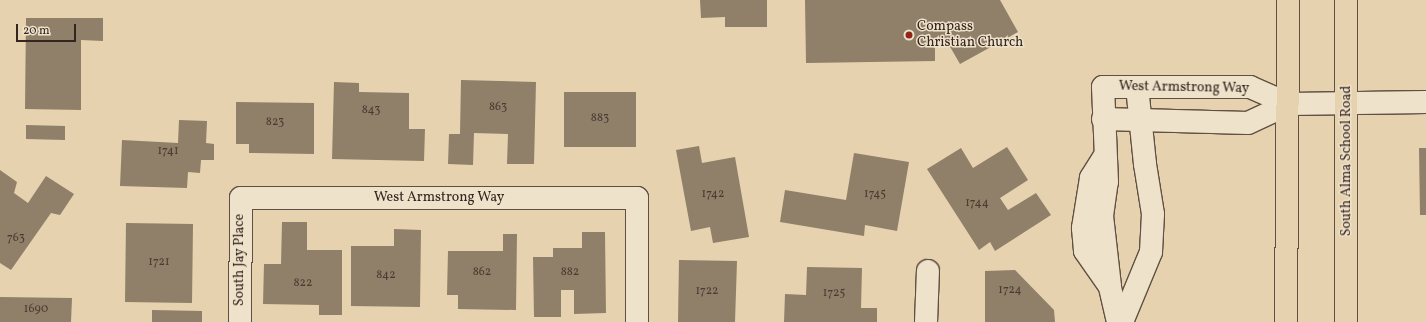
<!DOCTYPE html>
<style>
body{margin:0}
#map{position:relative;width:1426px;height:322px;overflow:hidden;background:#e6d2ae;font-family:Vollkorn,serif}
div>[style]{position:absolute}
.building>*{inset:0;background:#907f69}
.roads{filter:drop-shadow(1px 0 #605043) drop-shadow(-1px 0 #605043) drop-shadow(0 1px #605043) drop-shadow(0 -1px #605043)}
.minor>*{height:22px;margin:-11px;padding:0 11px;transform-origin:11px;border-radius:11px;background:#efe2ca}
.major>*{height:22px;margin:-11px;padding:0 11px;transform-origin:11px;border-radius:11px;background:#e6d2ae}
.dots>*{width:11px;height:11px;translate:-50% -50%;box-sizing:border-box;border:2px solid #efe2ca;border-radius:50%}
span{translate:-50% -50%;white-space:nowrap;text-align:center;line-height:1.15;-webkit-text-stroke:3px #efe2ca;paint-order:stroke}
.number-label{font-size:12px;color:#4a3c32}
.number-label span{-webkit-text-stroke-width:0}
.poi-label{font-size:14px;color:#33251f}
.left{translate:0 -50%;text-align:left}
.street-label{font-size:14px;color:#33251f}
.scale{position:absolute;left:16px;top:24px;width:60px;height:18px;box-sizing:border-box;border:2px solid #33251f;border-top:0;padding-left:5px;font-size:12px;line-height:14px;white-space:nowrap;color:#33251f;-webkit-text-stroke:3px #efe2ca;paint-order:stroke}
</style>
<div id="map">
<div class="building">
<div style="clip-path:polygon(700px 0,767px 0,767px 27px,725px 27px,725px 17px,701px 18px)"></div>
<div style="clip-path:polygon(805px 0,1000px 0,1018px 32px,960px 64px,945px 38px,935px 44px,935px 61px,806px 63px)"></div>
<div style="clip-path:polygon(26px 18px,103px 18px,103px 41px,81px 40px,81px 110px,25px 109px)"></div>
<div style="clip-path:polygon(461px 80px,536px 82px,534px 164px,507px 164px,508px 134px,474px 133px,473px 165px,448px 164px,449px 134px,460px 134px)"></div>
<div style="clip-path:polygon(334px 82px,359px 83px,359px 92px,409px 93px,409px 129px,425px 129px,424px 161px,332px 159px)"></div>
<div style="clip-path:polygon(564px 92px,636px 92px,636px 147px,564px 147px)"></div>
<div style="clip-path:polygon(236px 102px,314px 103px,314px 154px,249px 153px,249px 144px,236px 144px)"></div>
<div style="clip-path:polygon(179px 120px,207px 121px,206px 143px,214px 144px,214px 160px,201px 160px,200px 173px,188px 172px,187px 188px,120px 186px,122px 140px,178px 143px)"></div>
<div style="clip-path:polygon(26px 125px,65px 126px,65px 140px,26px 139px)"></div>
<div style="clip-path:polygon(699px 146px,702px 163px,735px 157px,749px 237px,713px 243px,710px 227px,691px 231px,676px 150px)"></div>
<div style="clip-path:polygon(1007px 147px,1028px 180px,1000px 198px,1008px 210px,1036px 193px,1051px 215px,995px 251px,990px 242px,979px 250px,927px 169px,961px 148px,973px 168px)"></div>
<div style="clip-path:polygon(1419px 148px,1426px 148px,1426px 215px,1420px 215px)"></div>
<div style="clip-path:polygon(854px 153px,909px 162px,897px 231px,865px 225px,864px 236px,780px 222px,785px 190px,846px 200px)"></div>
<div style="clip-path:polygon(0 170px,17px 182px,14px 193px,28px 203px,46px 176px,74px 194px,60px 215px,51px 213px,11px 270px,0 263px)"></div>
<div style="clip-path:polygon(282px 222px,307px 222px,307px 250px,342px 250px,342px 315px,319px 315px,319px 305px,263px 304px,264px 264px,281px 264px)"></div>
<div style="clip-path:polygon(126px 223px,193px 224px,192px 303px,125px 302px)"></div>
<div style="clip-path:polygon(394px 229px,421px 230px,420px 307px,351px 306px,351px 246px,394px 246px)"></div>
<div style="clip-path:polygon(582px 232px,605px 232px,606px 313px,574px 314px,574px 290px,561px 290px,561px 317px,534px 317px,533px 257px,553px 257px,553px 248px,582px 248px)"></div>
<div style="clip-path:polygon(503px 234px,517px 234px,516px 310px,458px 309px,458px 295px,447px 295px,448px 251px,503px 251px)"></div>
<div style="clip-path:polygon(679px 260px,737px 261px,735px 322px,678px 322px)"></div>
<div style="clip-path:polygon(807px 267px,862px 268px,861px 308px,877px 308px,877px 322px,784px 322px,785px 294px,806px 295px)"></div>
<div style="clip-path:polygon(1015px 270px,1054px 310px,1055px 322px,985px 322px,985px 271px)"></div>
<div style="clip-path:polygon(0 297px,72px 298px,71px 322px,0 322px)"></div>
<div style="clip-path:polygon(152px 310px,202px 311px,202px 322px,152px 322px)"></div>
</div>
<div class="roads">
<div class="minor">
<div style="left:1103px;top:119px;width:145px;rotate:1.6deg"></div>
<div style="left:1248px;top:123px;width:45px;rotate:-24.9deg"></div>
<div style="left:1289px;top:104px;width:137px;rotate:-0.8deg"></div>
<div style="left:1104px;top:157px;width:25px;rotate:122deg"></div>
<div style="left:1091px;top:178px;width:51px;rotate:99.1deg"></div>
<div style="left:1083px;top:228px;width:23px;rotate:85deg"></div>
<div style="left:1085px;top:251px;width:40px;rotate:55.1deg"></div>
<div style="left:240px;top:322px;width:124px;rotate:-89.5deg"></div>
<div style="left:241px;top:198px;width:396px"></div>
<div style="left:637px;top:198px;width:124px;rotate:90deg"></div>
<div style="left:926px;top:322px;width:51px;rotate:-87.8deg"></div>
<div style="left:1118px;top:322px;width:37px;rotate:-103deg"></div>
<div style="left:1110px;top:286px;width:70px;rotate:-96.5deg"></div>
<div style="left:1102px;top:216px;width:34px;rotate:-82deg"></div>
<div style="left:1107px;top:182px;width:95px;rotate:-92.4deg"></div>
<div style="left:1103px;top:87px;width:147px"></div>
<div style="left:1250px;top:87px;width:43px;rotate:23.6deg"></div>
<div style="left:1122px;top:322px;width:76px;rotate:-67.5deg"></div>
<div style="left:1151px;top:252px;width:38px;rotate:-87deg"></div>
<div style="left:1153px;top:214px;width:51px;rotate:-99.1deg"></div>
<div style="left:1145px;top:164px;width:77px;rotate:-95.9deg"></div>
</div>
<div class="major">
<div style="left:1286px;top:322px;width:322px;rotate:-89.6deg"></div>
<div style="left:1346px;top:322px;width:322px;rotate:-90deg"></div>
</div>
</div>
<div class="dots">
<div style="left:909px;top:35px;background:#8f2418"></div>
</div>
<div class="number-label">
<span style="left:498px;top:108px">863</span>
<span style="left:371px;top:111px">843</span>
<span style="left:600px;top:119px">883</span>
<span style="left:275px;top:123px">823</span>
<span style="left:168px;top:152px">1741</span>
<span style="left:713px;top:195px">1742</span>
<span style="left:875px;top:195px">1745</span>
<span style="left:977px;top:204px">1744</span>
<span style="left:16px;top:239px">763</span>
<span style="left:159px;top:263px">1721</span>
<span style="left:482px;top:273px">862</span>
<span style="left:570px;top:273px">882</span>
<span style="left:386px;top:276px">842</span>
<span style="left:303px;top:284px">822</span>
<span style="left:1010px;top:291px">1724</span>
<span style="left:707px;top:292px">1722</span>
<span style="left:834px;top:294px">1725</span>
<span style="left:36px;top:310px">1690</span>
</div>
<div class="poi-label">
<span class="left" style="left:917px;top:35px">Compass<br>Christian Church</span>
</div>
<div class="street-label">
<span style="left:1184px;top:88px;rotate:1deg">West Armstrong Way</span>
<span style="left:1347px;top:161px;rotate:-90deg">South Alma School Road</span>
<span style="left:439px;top:198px">West Armstrong Way</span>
<span style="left:240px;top:260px;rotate:-90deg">South Jay Place</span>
</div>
<div class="scale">20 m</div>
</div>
